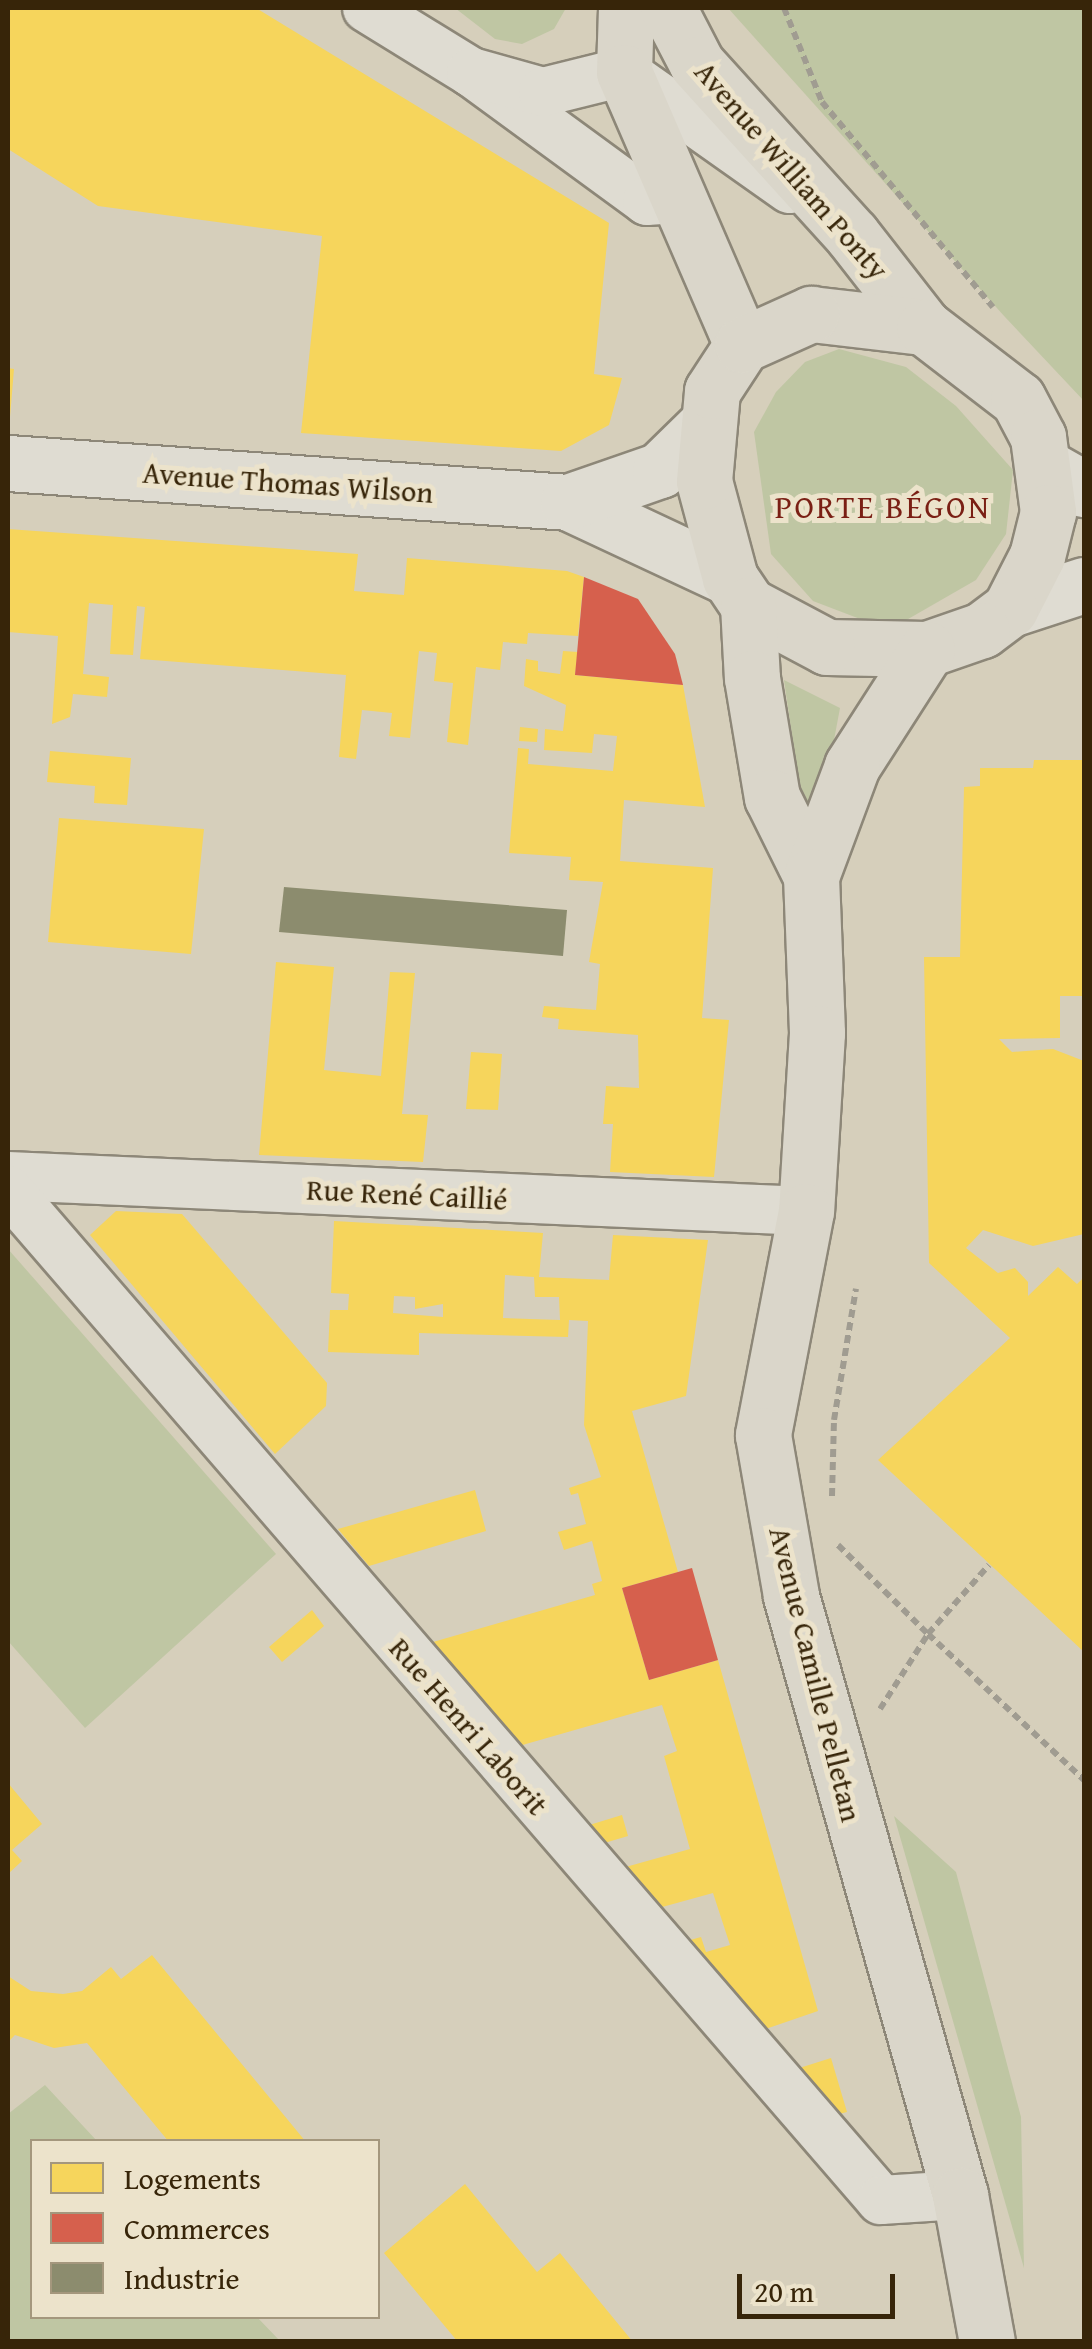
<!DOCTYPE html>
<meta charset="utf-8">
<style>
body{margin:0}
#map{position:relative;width:1092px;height:2349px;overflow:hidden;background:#d6cfbb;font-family:"Gentium Book Plus",serif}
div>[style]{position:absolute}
.green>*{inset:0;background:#bfc6a3}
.homes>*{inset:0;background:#f6d55c}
.shops>*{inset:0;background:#d6604d}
.industry>*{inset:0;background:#8c8c6e}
.path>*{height:6px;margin-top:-3px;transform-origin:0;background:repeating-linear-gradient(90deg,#a09c91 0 8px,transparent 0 13px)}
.roads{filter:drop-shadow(2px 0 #8d8778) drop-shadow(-2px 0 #8d8778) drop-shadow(0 2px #8d8778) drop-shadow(0 -2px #8d8778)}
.street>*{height:48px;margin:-24px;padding:0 24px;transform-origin:24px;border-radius:24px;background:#dfdcd2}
.secondary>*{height:55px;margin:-27.5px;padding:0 27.5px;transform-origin:27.5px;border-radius:27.5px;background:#dfdcd2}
.primary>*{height:55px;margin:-27.5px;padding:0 27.5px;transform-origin:27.5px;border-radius:27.5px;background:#dad6ca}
span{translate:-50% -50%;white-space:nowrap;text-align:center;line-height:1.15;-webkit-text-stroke:10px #ece3cb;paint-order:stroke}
.street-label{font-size:30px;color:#372509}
.neighbourhood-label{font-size:32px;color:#7a1f14;letter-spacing:2.5px}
.frame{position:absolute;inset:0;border:10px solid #372509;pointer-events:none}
.legend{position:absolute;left:30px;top:2139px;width:350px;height:180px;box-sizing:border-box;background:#ece3cb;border:2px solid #a4977d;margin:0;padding:12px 18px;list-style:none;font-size:30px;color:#372509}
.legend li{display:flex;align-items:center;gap:20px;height:50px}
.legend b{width:50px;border:2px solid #a4977d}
.scale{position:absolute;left:737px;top:2274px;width:158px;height:45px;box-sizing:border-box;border:5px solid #372509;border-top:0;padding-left:12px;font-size:30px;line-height:35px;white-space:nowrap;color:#372509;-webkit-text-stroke:8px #ece3cb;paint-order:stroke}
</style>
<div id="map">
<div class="green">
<div style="clip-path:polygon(455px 8px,566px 8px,554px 29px,522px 44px,495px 39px)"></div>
<div style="clip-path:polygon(728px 8px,1084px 8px,1084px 401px,1005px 317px)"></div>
<div style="clip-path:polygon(839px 349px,906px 367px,956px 406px,1013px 470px,1006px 534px,976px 580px,889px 630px,813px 601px,771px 554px,754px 432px,776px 392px,805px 362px)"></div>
<div style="clip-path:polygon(784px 680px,840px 708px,820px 815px,804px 818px)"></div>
<div style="clip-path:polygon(8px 1249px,276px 1554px,85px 1728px,8px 1641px)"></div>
<div style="clip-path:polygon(894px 1816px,956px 1872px,1021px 2117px,1024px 2268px)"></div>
<div style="clip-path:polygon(45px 2085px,97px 2141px,32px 2142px,32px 2316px,257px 2317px,280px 2341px,8px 2341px,8px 2114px)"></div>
</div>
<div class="homes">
<div style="clip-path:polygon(8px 8px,256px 8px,609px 223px,594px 374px,622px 378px,609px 425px,561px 451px,301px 433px,322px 236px,98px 206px,8px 149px)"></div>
<div style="clip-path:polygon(8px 368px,14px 369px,10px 417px,8px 417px)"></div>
<div style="clip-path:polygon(8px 529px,358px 554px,354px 591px,404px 595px,407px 558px,567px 571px,584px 577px,578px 636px,528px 633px,527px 644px,503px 642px,500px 670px,476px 667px,468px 745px,447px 742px,453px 683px,434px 681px,437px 653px,419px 651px,410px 738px,389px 736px,392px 713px,362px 710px,356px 759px,339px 757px,346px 675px,140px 659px,145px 607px,137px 606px,133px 655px,110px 654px,113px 605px,89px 603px,83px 674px,109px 677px,107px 697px,73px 694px,70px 717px,52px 724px,58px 636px,8px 632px)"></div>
<div style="clip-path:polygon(563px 651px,578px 652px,575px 675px,683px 685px,705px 807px,624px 800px,620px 861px,713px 868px,702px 1018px,729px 1020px,714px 1177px,610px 1172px,613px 1124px,603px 1124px,606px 1086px,639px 1088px,638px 1035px,558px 1029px,559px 1019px,542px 1017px,544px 1006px,596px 1010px,600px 964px,589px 962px,603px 882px,569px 880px,571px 857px,509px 853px,518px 748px,529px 749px,528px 764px,613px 771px,617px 736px,594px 734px,592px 753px,544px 750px,545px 729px,563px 731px,566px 705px,524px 686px,526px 659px,538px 661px,538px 671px,560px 674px)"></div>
<div style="clip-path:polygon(520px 727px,538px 729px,537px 742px,519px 741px)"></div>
<div style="clip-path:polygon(50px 751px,131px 758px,127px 805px,94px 803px,95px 786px,47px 782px)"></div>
<div style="clip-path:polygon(1034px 760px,1084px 760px,1084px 996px,1060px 996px,1060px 1038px,999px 1039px,1012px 1052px,1053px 1049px,1084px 1061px,1084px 1234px,1033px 1246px,983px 1230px,966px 1248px,998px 1273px,1015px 1268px,1028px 1282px,1028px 1296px,1058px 1267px,1077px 1284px,1084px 1277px,1084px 1652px,878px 1460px,1010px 1338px,929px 1263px,924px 957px,960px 957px,964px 787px,980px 786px,980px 768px,1033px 768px)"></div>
<div style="clip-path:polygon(59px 818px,204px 829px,191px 954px,48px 942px)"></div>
<div style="clip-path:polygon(276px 962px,334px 967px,324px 1070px,381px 1076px,390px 972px,415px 973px,402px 1114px,428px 1115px,423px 1162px,259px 1155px)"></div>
<div style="clip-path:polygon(471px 1052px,502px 1054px,498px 1110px,466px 1109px)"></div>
<div style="clip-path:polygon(116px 1211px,182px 1214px,327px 1383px,326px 1406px,275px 1454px,90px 1235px)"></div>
<div style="clip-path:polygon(evenodd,334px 1221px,543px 1233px,539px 1277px,609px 1280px,613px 1235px,708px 1240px,686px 1396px,632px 1411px,678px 1572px,622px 1588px,649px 1680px,718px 1660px,818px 2011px,757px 2032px,683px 1942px,701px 1937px,706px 1952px,730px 1945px,713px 1893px,655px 1909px,622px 1868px,690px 1849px,664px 1756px,677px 1751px,662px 1705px,519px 1746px,433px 1642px,595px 1595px,592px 1584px,602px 1581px,592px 1541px,564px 1550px,558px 1532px,586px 1524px,578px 1493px,571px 1495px,569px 1488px,601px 1477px,584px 1425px,588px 1321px,569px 1320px,568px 1337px,419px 1333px,419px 1355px,328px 1352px,330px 1310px,348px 1310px,349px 1294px,331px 1293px,334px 1221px,505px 1275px,534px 1277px,535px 1297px,559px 1297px,560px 1320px,503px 1318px,505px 1275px,334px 1221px,394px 1296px,415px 1297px,415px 1309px,443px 1304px,443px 1317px,393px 1313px,394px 1296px)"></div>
<div style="clip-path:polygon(475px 1490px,486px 1531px,369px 1566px,338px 1529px)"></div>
<div style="clip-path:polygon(312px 1610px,324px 1626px,282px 1662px,269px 1647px)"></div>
<div style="clip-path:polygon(8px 1783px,42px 1824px,12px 1850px,22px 1861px,8px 1874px)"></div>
<div style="clip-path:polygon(622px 1815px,628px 1836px,601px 1844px,586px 1826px)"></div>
<div style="clip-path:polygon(152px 1955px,306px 2142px,169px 2142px,87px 2043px,54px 2048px,15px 2035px,8px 2042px,8px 1976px,31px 1991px,63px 1994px,82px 1991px,111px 1967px,121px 1979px)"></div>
<div style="clip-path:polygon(831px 2058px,847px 2112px,828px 2117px,790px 2071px)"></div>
<div style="clip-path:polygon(465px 2184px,537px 2272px,560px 2253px,633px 2342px,458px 2342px,384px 2253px)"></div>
</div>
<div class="shops">
<div style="clip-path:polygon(584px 577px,638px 599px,675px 654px,683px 685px,575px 675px)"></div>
<div style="clip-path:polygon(692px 1568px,718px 1660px,649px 1680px,622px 1588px)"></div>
</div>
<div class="industry">
<div style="clip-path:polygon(284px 887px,567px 910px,563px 956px,279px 932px)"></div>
</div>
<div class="path">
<div style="left:784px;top:8px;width:101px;rotate:68deg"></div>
<div style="left:822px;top:102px;width:267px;rotate:50.2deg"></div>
<div style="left:832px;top:1496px;width:76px;rotate:-88.5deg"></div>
<div style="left:834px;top:1420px;width:133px;rotate:-80.5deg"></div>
<div style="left:838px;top:1545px;width:127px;rotate:44.7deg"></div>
<div style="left:928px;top:1634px;width:92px;rotate:-48.5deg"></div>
<div style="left:880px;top:1709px;width:89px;rotate:-57.4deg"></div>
<div style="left:928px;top:1634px;width:214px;rotate:43.1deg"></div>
</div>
<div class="roads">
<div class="street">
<div style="left:367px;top:8px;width:122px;rotate:31.6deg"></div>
<div style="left:471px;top:72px;width:218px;rotate:36.2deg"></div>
<div style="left:647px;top:201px;width:28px;rotate:-4deg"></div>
<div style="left:471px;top:72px;width:75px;rotate:15.5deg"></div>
<div style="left:543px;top:92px;width:83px;rotate:-13.9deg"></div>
<div style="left:624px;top:72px;width:203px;rotate:35.2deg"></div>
<div style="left:8px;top:1176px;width:799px;rotate:2.51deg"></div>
<div style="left:8px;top:1190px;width:1335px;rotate:49.16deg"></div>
<div style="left:881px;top:2200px;width:79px;rotate:-3.6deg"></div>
</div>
<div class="secondary">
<div style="left:8px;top:463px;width:561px;rotate:3.98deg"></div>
<div style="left:568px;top:502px;width:179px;rotate:25.1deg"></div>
<div style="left:1047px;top:468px;width:43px;rotate:29.6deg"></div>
<div style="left:568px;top:502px;width:97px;rotate:-19.2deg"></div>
<div style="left:660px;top:470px;width:63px;rotate:-44.4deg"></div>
<div style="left:1010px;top:609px;width:78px;rotate:-18deg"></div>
</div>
<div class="primary">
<div style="left:626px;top:8px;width:64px;rotate:91.8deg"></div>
<div style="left:624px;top:72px;width:297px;rotate:66.6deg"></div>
<div style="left:668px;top:8px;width:63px;rotate:62.6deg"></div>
<div style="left:697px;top:64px;width:231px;rotate:47.8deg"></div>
<div style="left:852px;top:235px;width:117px;rotate:52deg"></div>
<div style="left:811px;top:314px;width:114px;rotate:6.6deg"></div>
<div style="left:924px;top:327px;width:118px;rotate:37.5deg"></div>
<div style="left:1018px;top:399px;width:43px;rotate:62.2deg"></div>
<div style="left:1038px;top:437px;width:76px;rotate:82.4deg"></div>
<div style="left:1048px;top:512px;width:45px;rotate:104deg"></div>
<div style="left:1037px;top:556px;width:59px;rotate:117deg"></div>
<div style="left:1010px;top:609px;width:35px;rotate:143deg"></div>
<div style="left:982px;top:630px;width:58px;rotate:160.9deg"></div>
<div style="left:927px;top:649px;width:100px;rotate:-178.9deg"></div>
<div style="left:827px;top:647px;width:89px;rotate:-152deg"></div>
<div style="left:748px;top:605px;width:32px;rotate:-124deg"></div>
<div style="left:730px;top:578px;width:100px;rotate:-105deg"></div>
<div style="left:704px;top:481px;width:90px;rotate:-84.9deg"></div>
<div style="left:712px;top:391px;width:55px;rotate:-56.9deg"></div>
<div style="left:742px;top:345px;width:76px;rotate:-24.2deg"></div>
<div style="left:748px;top:605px;width:73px;rotate:86.9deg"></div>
<div style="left:752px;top:678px;width:121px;rotate:80.5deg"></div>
<div style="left:772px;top:797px;width:88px;rotate:63.7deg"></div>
<div style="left:927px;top:649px;width:139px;rotate:122.7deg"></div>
<div style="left:852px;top:766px;width:117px;rotate:110.4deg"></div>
<div style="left:811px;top:876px;width:157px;rotate:87.8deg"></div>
<div style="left:817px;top:1033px;width:178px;rotate:93.5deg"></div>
<div style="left:806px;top:1211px;width:228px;rotate:100.9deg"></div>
<div style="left:763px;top:1435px;width:163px;rotate:80.1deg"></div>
<div style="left:791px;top:1596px;width:622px;rotate:74.24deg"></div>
<div style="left:960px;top:2195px;width:149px;rotate:79.6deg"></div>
</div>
</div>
<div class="street-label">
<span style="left:792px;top:170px;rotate:49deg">Avenue William Ponty</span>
<span style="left:288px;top:482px;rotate:4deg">Avenue Thomas Wilson</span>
<span style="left:407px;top:1194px;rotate:3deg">Rue René Caillié</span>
<span style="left:816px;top:1674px;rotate:76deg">Avenue Camille Pelletan</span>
<span style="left:469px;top:1726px;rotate:49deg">Rue Henri Laborit</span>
</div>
<div class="neighbourhood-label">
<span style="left:883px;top:507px">PORTE BÉGON</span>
</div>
<div class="frame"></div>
<ul class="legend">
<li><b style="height:28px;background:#f6d55c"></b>Logements</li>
<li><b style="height:28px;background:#d6604d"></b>Commerces</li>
<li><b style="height:28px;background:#8c8c6e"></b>Industrie</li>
</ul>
<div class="scale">20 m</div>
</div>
